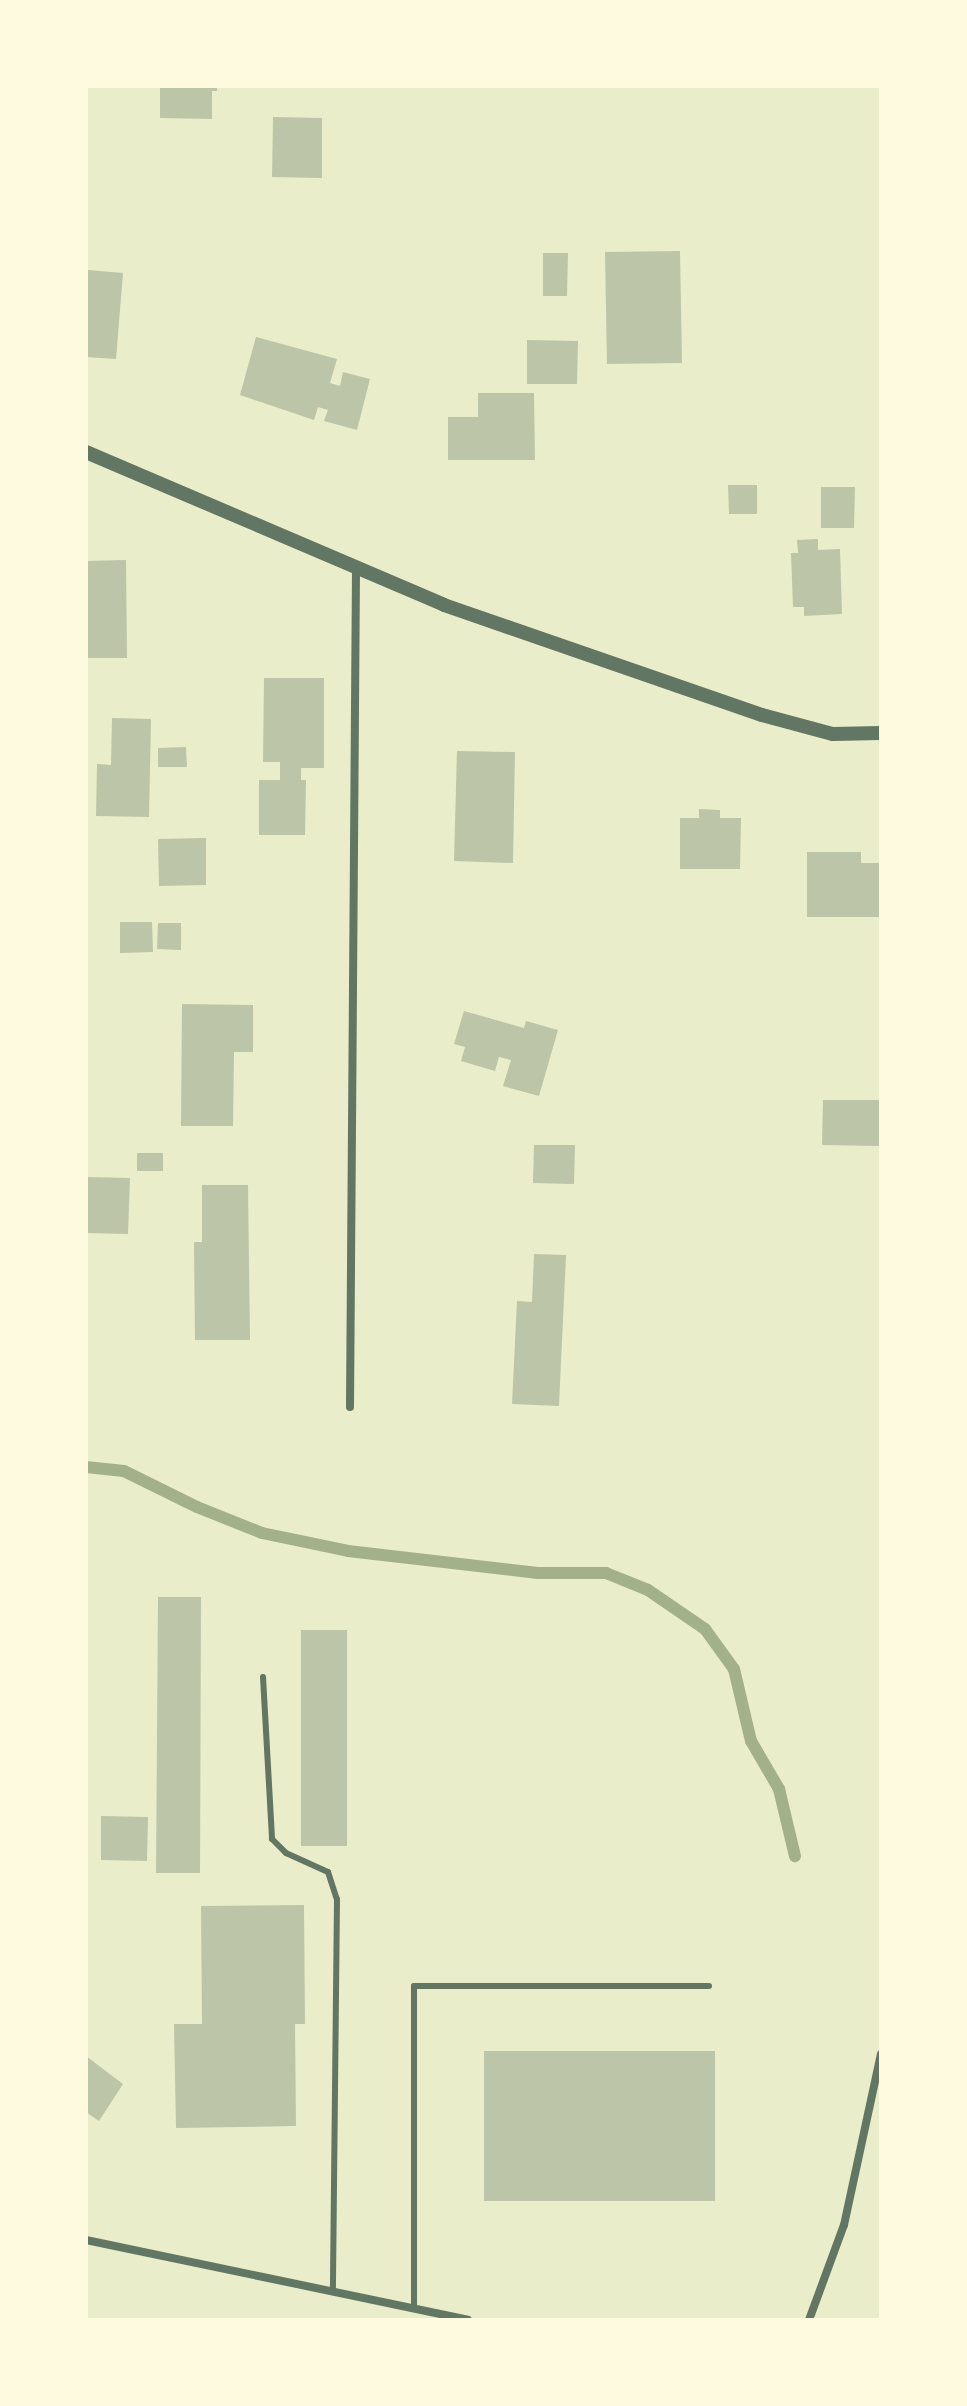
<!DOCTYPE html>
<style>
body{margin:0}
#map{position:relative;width:967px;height:2406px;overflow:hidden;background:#e9edc9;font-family:Ubuntu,sans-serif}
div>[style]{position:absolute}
.stream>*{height:12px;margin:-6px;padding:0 6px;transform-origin:6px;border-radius:6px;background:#a3b18a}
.building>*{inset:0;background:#bcc5a7}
.service>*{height:6px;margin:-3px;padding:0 3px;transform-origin:3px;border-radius:3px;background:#617663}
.minor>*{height:8px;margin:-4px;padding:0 4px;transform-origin:4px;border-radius:4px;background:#617663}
.tertiary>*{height:14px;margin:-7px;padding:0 7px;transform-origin:7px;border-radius:7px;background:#617663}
span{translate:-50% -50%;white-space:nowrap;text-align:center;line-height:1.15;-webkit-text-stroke:6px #fefae0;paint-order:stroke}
.frame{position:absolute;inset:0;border:88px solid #fefae0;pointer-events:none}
</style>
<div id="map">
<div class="stream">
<div style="left:86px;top:1467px;width:38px;rotate:6deg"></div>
<div style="left:124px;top:1471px;width:81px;rotate:26.3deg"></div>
<div style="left:197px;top:1507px;width:70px;rotate:21.8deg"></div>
<div style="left:262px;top:1533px;width:88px;rotate:11.8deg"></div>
<div style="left:348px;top:1551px;width:191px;rotate:6.6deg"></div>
<div style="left:538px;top:1573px;width:68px"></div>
<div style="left:606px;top:1573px;width:45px;rotate:22deg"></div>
<div style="left:648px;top:1590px;width:69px;rotate:34.4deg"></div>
<div style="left:705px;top:1629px;width:49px;rotate:54.1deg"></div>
<div style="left:734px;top:1669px;width:74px;rotate:76.7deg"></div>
<div style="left:751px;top:1741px;width:56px;rotate:59.7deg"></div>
<div style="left:779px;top:1789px;width:69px;rotate:76.6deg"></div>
</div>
<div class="building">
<div style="clip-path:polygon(160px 86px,217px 86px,217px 91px,212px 91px,212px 119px,160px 118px)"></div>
<div style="clip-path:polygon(273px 117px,322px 118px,322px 178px,272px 177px)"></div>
<div style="clip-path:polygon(680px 251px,682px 363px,607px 364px,605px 252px)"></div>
<div style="clip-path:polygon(543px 253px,568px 253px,567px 296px,543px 296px)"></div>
<div style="clip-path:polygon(88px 270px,123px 273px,116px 359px,86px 357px)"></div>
<div style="clip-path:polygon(256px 337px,337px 359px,330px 383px,340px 386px,343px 372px,370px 379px,357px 430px,324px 421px,328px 410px,318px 407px,314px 420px,240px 395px)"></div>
<div style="clip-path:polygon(527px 340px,578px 341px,577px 384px,527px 384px)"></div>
<div style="clip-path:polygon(478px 393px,534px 393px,535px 460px,448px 460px,448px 417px,478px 417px)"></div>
<div style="clip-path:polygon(728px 485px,757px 485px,757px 514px,729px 514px)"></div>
<div style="clip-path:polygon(821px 487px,855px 487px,854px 528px,821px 528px)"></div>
<div style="clip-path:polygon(818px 539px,818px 550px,840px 549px,842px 614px,804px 616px,804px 607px,793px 607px,791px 553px,798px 553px,797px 540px)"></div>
<div style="clip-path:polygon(126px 560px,127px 658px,86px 658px,86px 561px)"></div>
<div style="clip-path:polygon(264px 678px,324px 678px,324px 768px,301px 768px,301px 780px,306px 780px,305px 835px,259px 835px,259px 780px,280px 780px,280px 762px,263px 762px)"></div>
<div style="clip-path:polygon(112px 718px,151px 719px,149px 817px,96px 816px,97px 764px,111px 765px)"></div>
<div style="clip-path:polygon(186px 747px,187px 767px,158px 767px,158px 748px)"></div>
<div style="clip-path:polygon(457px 751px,515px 752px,513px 863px,454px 861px)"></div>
<div style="clip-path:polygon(699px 809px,720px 810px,720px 818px,741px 818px,740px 869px,680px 869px,680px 818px,699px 818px)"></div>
<div style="clip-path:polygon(206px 838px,206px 885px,159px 886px,158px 839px)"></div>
<div style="clip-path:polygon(807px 852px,861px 852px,861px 863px,881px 863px,881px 917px,807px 917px)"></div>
<div style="clip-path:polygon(120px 922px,152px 922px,153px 952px,120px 953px)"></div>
<div style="clip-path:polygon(158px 923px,181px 923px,181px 950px,157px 949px)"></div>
<div style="clip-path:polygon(182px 1004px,253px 1005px,253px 1052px,234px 1052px,233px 1126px,181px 1126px)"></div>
<div style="clip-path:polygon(464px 1011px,524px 1028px,526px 1021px,558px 1030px,539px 1096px,503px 1086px,511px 1060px,499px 1057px,495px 1071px,461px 1061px,465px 1047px,454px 1044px)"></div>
<div style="clip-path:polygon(823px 1100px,881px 1100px,881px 1146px,822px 1145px)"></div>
<div style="clip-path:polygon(534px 1145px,575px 1145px,574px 1184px,533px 1183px)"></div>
<div style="clip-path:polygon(137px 1153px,163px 1153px,163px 1171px,137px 1171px)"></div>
<div style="clip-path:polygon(86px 1177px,130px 1178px,128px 1234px,86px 1233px)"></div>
<div style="clip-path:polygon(202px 1185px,248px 1185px,250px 1340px,195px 1340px,194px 1242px,202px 1242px)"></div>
<div style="clip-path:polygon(534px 1254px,566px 1255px,559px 1406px,512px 1404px,517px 1301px,532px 1302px)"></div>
<div style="clip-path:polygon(158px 1597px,201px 1597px,200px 1873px,156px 1873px)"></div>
<div style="clip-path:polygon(301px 1630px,347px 1630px,347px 1846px,301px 1846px)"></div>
<div style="clip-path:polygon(101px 1816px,148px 1817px,147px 1861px,101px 1860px)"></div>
<div style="clip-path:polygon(304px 1905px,305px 2024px,295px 2024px,296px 2126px,176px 2128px,174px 2024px,202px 2024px,201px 1906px)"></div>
<div style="clip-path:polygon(484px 2051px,715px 2051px,715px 2201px,484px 2201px)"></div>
<div style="clip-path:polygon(86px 2056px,123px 2084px,99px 2121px,86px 2112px)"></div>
</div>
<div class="service">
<div style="left:263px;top:1677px;width:162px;rotate:86.8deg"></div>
<div style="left:272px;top:1839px;width:20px;rotate:45deg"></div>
<div style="left:286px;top:1853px;width:46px;rotate:24.3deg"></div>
<div style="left:328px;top:1872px;width:28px;rotate:72deg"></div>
<div style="left:337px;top:1899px;width:393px;rotate:90.6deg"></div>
<div style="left:414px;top:2309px;width:323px;rotate:-90deg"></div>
<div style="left:414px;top:1986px;width:295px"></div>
</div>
<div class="minor">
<div style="left:350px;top:1407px;width:838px;rotate:-89.59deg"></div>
<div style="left:86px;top:2240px;width:390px;rotate:11.8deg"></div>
<div style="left:809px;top:2320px;width:101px;rotate:-69.8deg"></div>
<div style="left:844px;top:2225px;width:175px;rotate:-77.8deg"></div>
</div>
<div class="tertiary">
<div style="left:86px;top:452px;width:389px;rotate:23.1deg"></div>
<div style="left:444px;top:605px;width:336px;rotate:19.1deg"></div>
<div style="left:762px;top:715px;width:73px;rotate:15deg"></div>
<div style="left:833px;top:734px;width:48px;rotate:-1.2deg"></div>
</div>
<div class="frame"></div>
</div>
